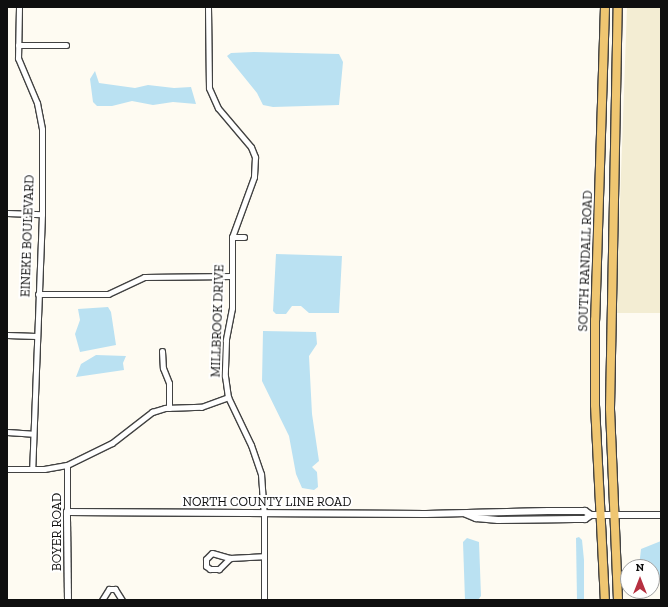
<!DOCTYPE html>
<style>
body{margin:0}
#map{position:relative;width:668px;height:607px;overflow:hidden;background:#fefbf2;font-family:"Zilla Slab",serif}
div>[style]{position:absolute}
.farmland>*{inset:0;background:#f3edd3}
.water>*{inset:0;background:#bae1f2}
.roads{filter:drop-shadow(1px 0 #424242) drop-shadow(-1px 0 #424242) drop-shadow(0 1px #424242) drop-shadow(0 -1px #424242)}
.minor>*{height:5px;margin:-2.5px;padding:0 2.5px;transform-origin:2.5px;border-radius:2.5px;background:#fff}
.tertiary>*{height:6px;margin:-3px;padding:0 3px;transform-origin:3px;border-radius:3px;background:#fff}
.primary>*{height:8px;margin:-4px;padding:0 4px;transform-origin:4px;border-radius:4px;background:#efc671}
span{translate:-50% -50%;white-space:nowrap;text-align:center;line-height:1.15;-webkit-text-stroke:4px #fff;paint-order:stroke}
.street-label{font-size:13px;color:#0f0f0f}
.frame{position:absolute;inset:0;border:8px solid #0f0f0f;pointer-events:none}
.north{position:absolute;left:620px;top:559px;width:40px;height:40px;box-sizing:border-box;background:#fff;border:1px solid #9f9f9f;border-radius:50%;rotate:0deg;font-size:11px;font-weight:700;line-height:16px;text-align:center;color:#0f0f0f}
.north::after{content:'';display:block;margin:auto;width:14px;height:18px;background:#b63041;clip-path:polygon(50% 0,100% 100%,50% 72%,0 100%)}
</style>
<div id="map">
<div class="farmland">
<div style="clip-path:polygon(627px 7px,661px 7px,661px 313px,616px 313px)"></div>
</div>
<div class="water">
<div style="clip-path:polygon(254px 52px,339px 54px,343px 62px,339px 105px,273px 107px,263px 105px,257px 93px,227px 56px,231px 53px)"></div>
<div style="clip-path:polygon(95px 71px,99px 83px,135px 88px,148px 85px,174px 88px,191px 87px,196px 104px,173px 102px,153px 105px,132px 101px,112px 106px,97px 106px,93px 102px,90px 79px)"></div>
<div style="clip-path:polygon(276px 254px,342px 256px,339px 313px,309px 313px,301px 306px,292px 306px,286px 314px,276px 314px,273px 311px)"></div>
<div style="clip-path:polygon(108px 307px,111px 312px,116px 345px,80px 352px,75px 334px,80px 320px,78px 309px)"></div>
<div style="clip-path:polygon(263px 331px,316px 332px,317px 344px,309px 356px,312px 414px,319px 461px,312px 467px,317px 472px,318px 487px,314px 490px,302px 488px,296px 474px,289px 436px,262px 381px)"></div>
<div style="clip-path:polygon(96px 355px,126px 356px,123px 363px,124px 370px,76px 377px,81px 364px)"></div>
<div style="clip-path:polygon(579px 537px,582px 540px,584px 560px,584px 600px,577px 600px,576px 538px)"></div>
<div style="clip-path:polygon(467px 538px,479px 542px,481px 596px,478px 600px,465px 600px,463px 542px)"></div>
<div style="clip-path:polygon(661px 541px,661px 577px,652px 580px,652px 567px,639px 567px,641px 549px)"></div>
</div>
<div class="roads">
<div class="minor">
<div style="left:19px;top:7px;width:51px;rotate:91.1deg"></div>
<div style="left:18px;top:58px;width:49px;rotate:67.1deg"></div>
<div style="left:37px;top:103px;width:26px;rotate:79deg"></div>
<div style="left:42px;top:129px;width:85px;rotate:90deg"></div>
<div style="left:42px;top:214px;width:255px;rotate:92.2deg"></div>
<div style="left:208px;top:7px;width:81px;rotate:89.3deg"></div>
<div style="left:209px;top:88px;width:22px;rotate:66deg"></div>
<div style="left:218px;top:108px;width:51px;rotate:49.8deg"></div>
<div style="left:251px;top:147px;width:11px;rotate:68deg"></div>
<div style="left:255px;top:157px;width:20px;rotate:93deg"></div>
<div style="left:254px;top:177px;width:64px;rotate:110.1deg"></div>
<div style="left:232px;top:237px;width:71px;rotate:90deg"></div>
<div style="left:232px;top:308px;width:33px;rotate:101deg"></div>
<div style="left:226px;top:340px;width:36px;rotate:92deg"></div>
<div style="left:225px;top:376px;width:21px;rotate:82deg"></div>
<div style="left:228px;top:397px;width:53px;rotate:64.4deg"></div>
<div style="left:251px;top:445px;width:31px;rotate:71deg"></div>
<div style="left:261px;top:474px;width:39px;rotate:86deg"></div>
<div style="left:264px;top:513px;width:87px;rotate:90deg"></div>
<div style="left:18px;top:45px;width:48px"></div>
<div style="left:7px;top:213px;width:35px;rotate:2deg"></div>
<div style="left:232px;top:237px;width:12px"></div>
<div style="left:38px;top:294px;width:70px"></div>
<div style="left:108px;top:294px;width:40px;rotate:-25deg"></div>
<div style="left:144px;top:277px;width:88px;rotate:-0.7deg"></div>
<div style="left:7px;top:335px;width:29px;rotate:2deg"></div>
<div style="left:162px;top:351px;width:17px;rotate:87deg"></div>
<div style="left:163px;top:368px;width:16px;rotate:68deg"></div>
<div style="left:169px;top:383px;width:25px;rotate:90deg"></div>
<div style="left:7px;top:432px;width:26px;rotate:4deg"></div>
<div style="left:7px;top:469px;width:37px"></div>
<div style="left:44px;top:469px;width:23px;rotate:-10deg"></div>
<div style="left:67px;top:465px;width:50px;rotate:-26.1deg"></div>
<div style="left:112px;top:443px;width:51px;rotate:-37.8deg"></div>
<div style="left:152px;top:412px;width:14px;rotate:-17deg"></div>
<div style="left:165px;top:408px;width:36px;rotate:-2deg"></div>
<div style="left:201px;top:407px;width:29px;rotate:-20deg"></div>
<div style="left:67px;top:512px;width:47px;rotate:-90deg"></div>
<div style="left:230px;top:558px;width:16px;rotate:135deg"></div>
<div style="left:219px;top:569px;width:9px;rotate:180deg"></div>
<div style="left:210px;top:569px;width:5px;rotate:-143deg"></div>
<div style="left:206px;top:566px;width:7px;rotate:-90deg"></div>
<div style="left:206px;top:559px;width:8px;rotate:-45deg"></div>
<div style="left:212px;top:553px;width:19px;rotate:16deg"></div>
<div style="left:230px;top:558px;width:33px;rotate:-3deg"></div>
<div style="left:102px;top:600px;width:13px;rotate:-58deg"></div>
<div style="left:109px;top:589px;width:6px"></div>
<div style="left:115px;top:589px;width:13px;rotate:58deg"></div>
</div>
<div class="tertiary">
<div style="left:466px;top:514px;width:11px;rotate:22deg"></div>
<div style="left:476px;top:518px;width:22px;rotate:5deg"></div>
<div style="left:498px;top:520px;width:87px;rotate:-0.7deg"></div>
<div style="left:585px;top:519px;width:7px;rotate:-34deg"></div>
<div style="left:68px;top:600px;width:88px;rotate:-90.7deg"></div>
<div style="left:67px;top:512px;width:359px;rotate:0.3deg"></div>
<div style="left:426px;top:514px;width:122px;rotate:-1.4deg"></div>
<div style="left:548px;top:511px;width:37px"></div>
<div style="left:585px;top:511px;width:7px;rotate:34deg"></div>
<div style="left:591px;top:515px;width:70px"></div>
</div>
<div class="primary">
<div style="left:605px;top:7px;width:313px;rotate:91.8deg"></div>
<div style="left:595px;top:320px;width:85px;rotate:90deg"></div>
<div style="left:595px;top:405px;width:195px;rotate:87.1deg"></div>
<div style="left:618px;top:600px;width:192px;rotate:-92.4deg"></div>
<div style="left:610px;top:408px;width:401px;rotate:-88.9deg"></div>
</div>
</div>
<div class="street-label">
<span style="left:28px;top:236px;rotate:-88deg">EINEKE BOULEVARD</span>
<span style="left:586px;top:261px;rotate:-88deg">SOUTH RANDALL ROAD</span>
<span style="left:218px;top:321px;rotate:-88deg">MILLBROOK DRIVE</span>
<span style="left:267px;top:502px">NORTH COUNTY LINE ROAD</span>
<span style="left:57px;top:532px;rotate:-90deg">BOYER ROAD</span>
</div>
<div class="frame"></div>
<div class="north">N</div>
</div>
